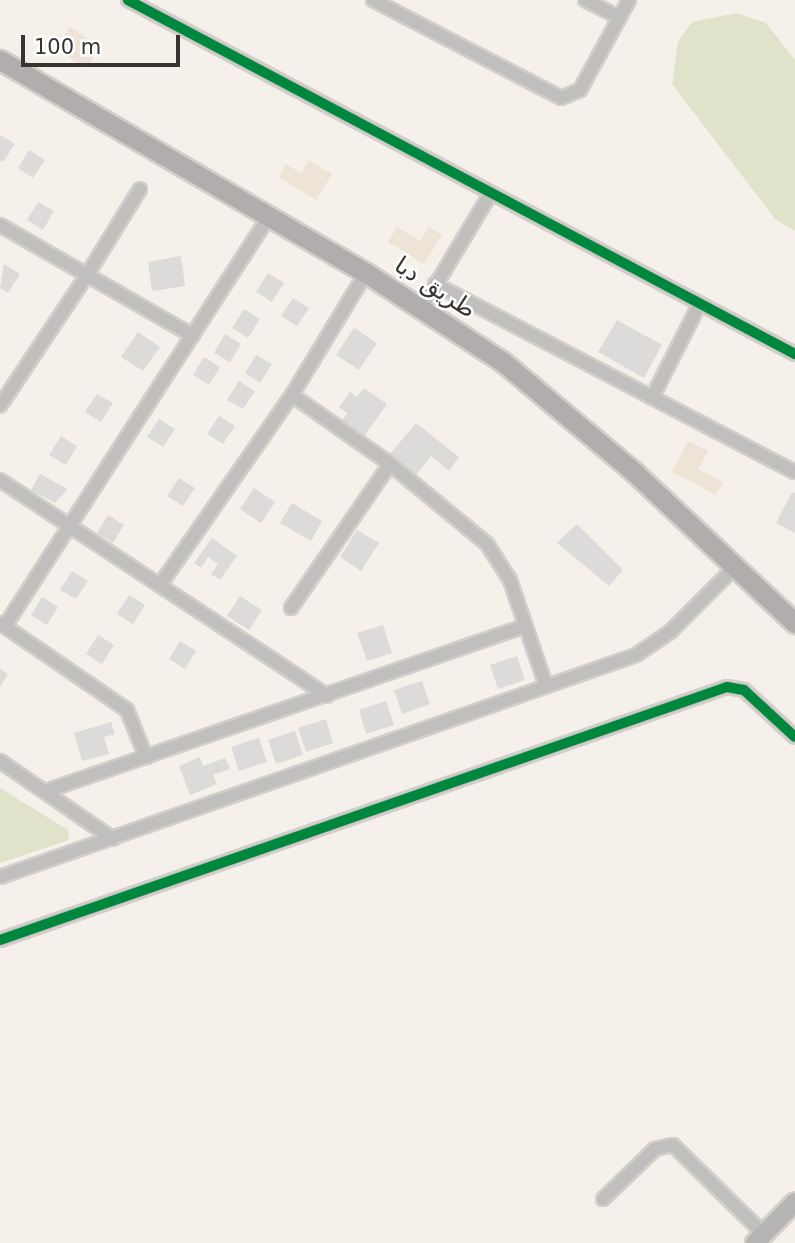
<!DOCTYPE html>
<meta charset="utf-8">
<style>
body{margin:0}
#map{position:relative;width:795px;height:1243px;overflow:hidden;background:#f5f0ea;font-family:"DejaVu Sans","Noto Naskh Arabic",sans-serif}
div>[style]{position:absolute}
.commercial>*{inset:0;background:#ede3d6}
.green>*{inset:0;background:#e0e3ca}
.building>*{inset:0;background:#dcdbda}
.roads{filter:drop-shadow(2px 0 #d2cec9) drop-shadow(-2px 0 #d2cec9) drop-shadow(0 2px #d2cec9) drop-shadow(0 -2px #d2cec9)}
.street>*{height:12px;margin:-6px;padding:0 6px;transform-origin:6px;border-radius:6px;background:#c1bebe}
.secondary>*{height:18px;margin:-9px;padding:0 9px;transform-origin:9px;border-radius:9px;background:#b7b4b4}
.primary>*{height:19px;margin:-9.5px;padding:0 9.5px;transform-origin:9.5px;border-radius:9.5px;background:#b1adad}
.cycleway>*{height:10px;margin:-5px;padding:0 5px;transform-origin:5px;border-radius:5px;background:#00873e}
span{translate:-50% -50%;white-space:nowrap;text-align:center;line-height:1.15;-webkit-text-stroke:5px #fff;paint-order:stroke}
.street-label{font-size:24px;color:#383430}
.scale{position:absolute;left:21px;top:35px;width:159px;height:32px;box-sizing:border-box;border:4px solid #383430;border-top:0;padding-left:9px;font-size:21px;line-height:24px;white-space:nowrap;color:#383430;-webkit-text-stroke:5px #fff;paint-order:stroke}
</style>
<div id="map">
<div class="commercial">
<div style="clip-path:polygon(70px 27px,101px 48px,86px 69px,55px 48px)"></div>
<div style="clip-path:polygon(309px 160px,332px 174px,316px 200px,279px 177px,286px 164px,301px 173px)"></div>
<div style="clip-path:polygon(397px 227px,420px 241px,429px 227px,442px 235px,424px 264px,388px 242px)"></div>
<div style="clip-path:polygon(688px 441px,708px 451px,698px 469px,723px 482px,716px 495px,672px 472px)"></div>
</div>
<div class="green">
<div style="clip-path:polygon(737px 13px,766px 23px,795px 60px,795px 231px,775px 219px,672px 84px,678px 42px,692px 22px)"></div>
<div style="clip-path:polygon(0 788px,68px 830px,69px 840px,0 863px)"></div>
</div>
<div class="building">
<div style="clip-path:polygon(0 135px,15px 144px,3px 162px,0 160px)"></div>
<div style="clip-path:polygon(29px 150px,45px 160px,33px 178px,18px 168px)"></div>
<div style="clip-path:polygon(38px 202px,54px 211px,43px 230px,27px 220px)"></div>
<div style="clip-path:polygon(181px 256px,185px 286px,152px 291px,148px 262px)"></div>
<div style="clip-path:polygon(4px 264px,20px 274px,8px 293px,0 288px)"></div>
<div style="clip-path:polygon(268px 273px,284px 283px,272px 302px,256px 292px)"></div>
<div style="clip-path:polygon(293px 298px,309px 308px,297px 326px,281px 316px)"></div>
<div style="clip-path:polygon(244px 309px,260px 319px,248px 338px,232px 328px)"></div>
<div style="clip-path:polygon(617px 320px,662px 345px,644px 378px,598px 352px)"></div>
<div style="clip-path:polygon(354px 328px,377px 343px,359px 370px,336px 355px)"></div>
<div style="clip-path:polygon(138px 332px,160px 347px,143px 371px,121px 357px)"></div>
<div style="clip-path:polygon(225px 334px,241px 344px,230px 362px,214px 353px)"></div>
<div style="clip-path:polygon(256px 355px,272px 364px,260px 383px,245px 373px)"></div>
<div style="clip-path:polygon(204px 357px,220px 367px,209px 385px,193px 375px)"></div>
<div style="clip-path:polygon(239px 381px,255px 391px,243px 409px,227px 400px)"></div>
<div style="clip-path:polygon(364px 388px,387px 404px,363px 438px,341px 422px,347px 413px,339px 407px,350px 392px,357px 397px)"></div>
<div style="clip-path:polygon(97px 394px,113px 403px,101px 422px,85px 412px)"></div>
<div style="clip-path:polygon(219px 416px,235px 426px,223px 444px,207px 434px)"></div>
<div style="clip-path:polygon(159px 419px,175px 429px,163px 447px,147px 437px)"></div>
<div style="clip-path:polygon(416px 423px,459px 457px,449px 471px,431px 456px,415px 476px,389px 455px)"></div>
<div style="clip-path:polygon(61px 436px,77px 446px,66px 465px,49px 455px)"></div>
<div style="clip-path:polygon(40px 474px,68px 489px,55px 503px,31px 490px)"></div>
<div style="clip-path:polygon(179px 478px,195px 488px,183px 506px,167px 496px)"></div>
<div style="clip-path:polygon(254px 488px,275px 502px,261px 523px,240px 509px)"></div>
<div style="clip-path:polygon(792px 492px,795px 493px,795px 533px,776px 523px)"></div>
<div style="clip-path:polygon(292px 503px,322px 521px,311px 541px,280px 523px)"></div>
<div style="clip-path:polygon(108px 515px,124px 525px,113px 543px,97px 533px)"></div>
<div style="clip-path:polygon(577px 524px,623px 570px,609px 586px,557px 543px)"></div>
<div style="clip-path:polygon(357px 530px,379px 543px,361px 571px,340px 557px)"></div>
<div style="clip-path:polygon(212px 538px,237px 556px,220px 580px,211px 574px,218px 564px,208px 557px,201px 568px,194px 563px)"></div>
<div style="clip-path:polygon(72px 571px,88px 581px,76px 599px,60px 590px)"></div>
<div style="clip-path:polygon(129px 595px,145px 605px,133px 624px,117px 614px)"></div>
<div style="clip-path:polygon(240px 596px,262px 610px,249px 630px,227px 616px)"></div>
<div style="clip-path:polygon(42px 597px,58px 607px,47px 625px,31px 615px)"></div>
<div style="clip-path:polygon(383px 625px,392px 653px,367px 661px,357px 633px)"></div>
<div style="clip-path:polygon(98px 635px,114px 645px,102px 664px,86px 654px)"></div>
<div style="clip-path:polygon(180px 641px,196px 651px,185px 669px,169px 659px)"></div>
<div style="clip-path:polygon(517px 656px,525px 680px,498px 689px,490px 665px)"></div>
<div style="clip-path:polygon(0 669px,8px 674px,0 687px)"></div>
<div style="clip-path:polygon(422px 681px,430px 704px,402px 714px,394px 690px)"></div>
<div style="clip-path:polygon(386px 701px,394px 725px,366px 734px,359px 710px)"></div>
<div style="clip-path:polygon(326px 719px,333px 743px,306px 752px,298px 728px)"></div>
<div style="clip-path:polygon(111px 722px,115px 734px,104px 737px,109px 754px,82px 761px,74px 733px)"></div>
<div style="clip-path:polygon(295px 731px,303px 755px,276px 764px,268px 740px)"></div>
<div style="clip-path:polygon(259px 738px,267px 762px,239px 771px,231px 747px)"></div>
<div style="clip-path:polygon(200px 757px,203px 766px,225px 758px,230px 769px,213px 775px,217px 784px,190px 795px,179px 766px)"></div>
</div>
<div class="roads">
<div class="street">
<div style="left:128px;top:0;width:755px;rotate:27.96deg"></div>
<div style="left:373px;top:0;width:212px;rotate:27.5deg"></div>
<div style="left:561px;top:98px;width:21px;rotate:-23deg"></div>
<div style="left:580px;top:90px;width:102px;rotate:-61.4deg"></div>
<div style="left:585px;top:0;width:39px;rotate:27deg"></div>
<div style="left:140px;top:189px;width:101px;rotate:121.6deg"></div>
<div style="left:87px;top:275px;width:122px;rotate:29.9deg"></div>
<div style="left:0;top:225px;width:100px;rotate:29.9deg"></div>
<div style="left:87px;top:275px;width:157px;rotate:123.6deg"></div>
<div style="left:435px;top:284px;width:406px;rotate:27.6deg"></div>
<div style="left:422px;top:308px;width:131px;rotate:-59.1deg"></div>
<div style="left:292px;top:395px;width:120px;rotate:35.1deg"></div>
<div style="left:390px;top:464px;width:126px;rotate:39.5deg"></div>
<div style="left:487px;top:544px;width:43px;rotate:57.4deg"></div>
<div style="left:510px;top:580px;width:112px;rotate:71.2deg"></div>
<div style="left:652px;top:398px;width:104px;rotate:-63.2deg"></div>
<div style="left:0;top:480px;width:392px;rotate:33.4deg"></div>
<div style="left:162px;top:582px;width:228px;rotate:-55.2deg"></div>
<div style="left:292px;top:395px;width:143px;rotate:-58.8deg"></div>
<div style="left:291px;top:608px;width:175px;rotate:-55.5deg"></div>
<div style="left:0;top:623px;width:154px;rotate:34.4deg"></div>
<div style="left:127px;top:710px;width:51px;rotate:68deg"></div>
<div style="left:5px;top:626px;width:488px;rotate:-57.2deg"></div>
<div style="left:0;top:761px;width:137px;rotate:34.6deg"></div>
<div style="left:46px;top:791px;width:507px;rotate:-19.01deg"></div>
<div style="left:0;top:877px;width:674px;rotate:-19.24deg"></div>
<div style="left:636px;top:655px;width:41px;rotate:-34.1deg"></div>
<div style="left:670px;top:632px;width:93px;rotate:-45deg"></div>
<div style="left:0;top:940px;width:770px;rotate:-19.19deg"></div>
<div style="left:727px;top:687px;width:17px;rotate:10deg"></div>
<div style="left:744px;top:690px;width:69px;rotate:42.7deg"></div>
<div style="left:603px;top:1199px;width:72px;rotate:-43.9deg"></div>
<div style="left:655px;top:1149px;width:18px;rotate:-13deg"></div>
<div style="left:673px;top:1145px;width:127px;rotate:44.4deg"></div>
</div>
<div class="secondary">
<div style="left:755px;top:1243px;width:57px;rotate:-45.7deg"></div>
</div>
<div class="primary">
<div style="left:0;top:60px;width:423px;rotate:30.2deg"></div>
<div style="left:366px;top:273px;width:163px;rotate:33deg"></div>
<div style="left:503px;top:362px;width:171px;rotate:40deg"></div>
<div style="left:634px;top:472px;width:221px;rotate:43.2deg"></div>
</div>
</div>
<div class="cycleway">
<div style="left:128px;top:0;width:755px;rotate:27.96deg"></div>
<div style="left:0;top:940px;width:770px;rotate:-19.19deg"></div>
<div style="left:727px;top:687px;width:17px;rotate:10deg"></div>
<div style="left:744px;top:690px;width:69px;rotate:42.7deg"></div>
</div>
<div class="street-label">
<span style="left:435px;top:288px;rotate:33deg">طريق دبا</span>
</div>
<div class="scale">100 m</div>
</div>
